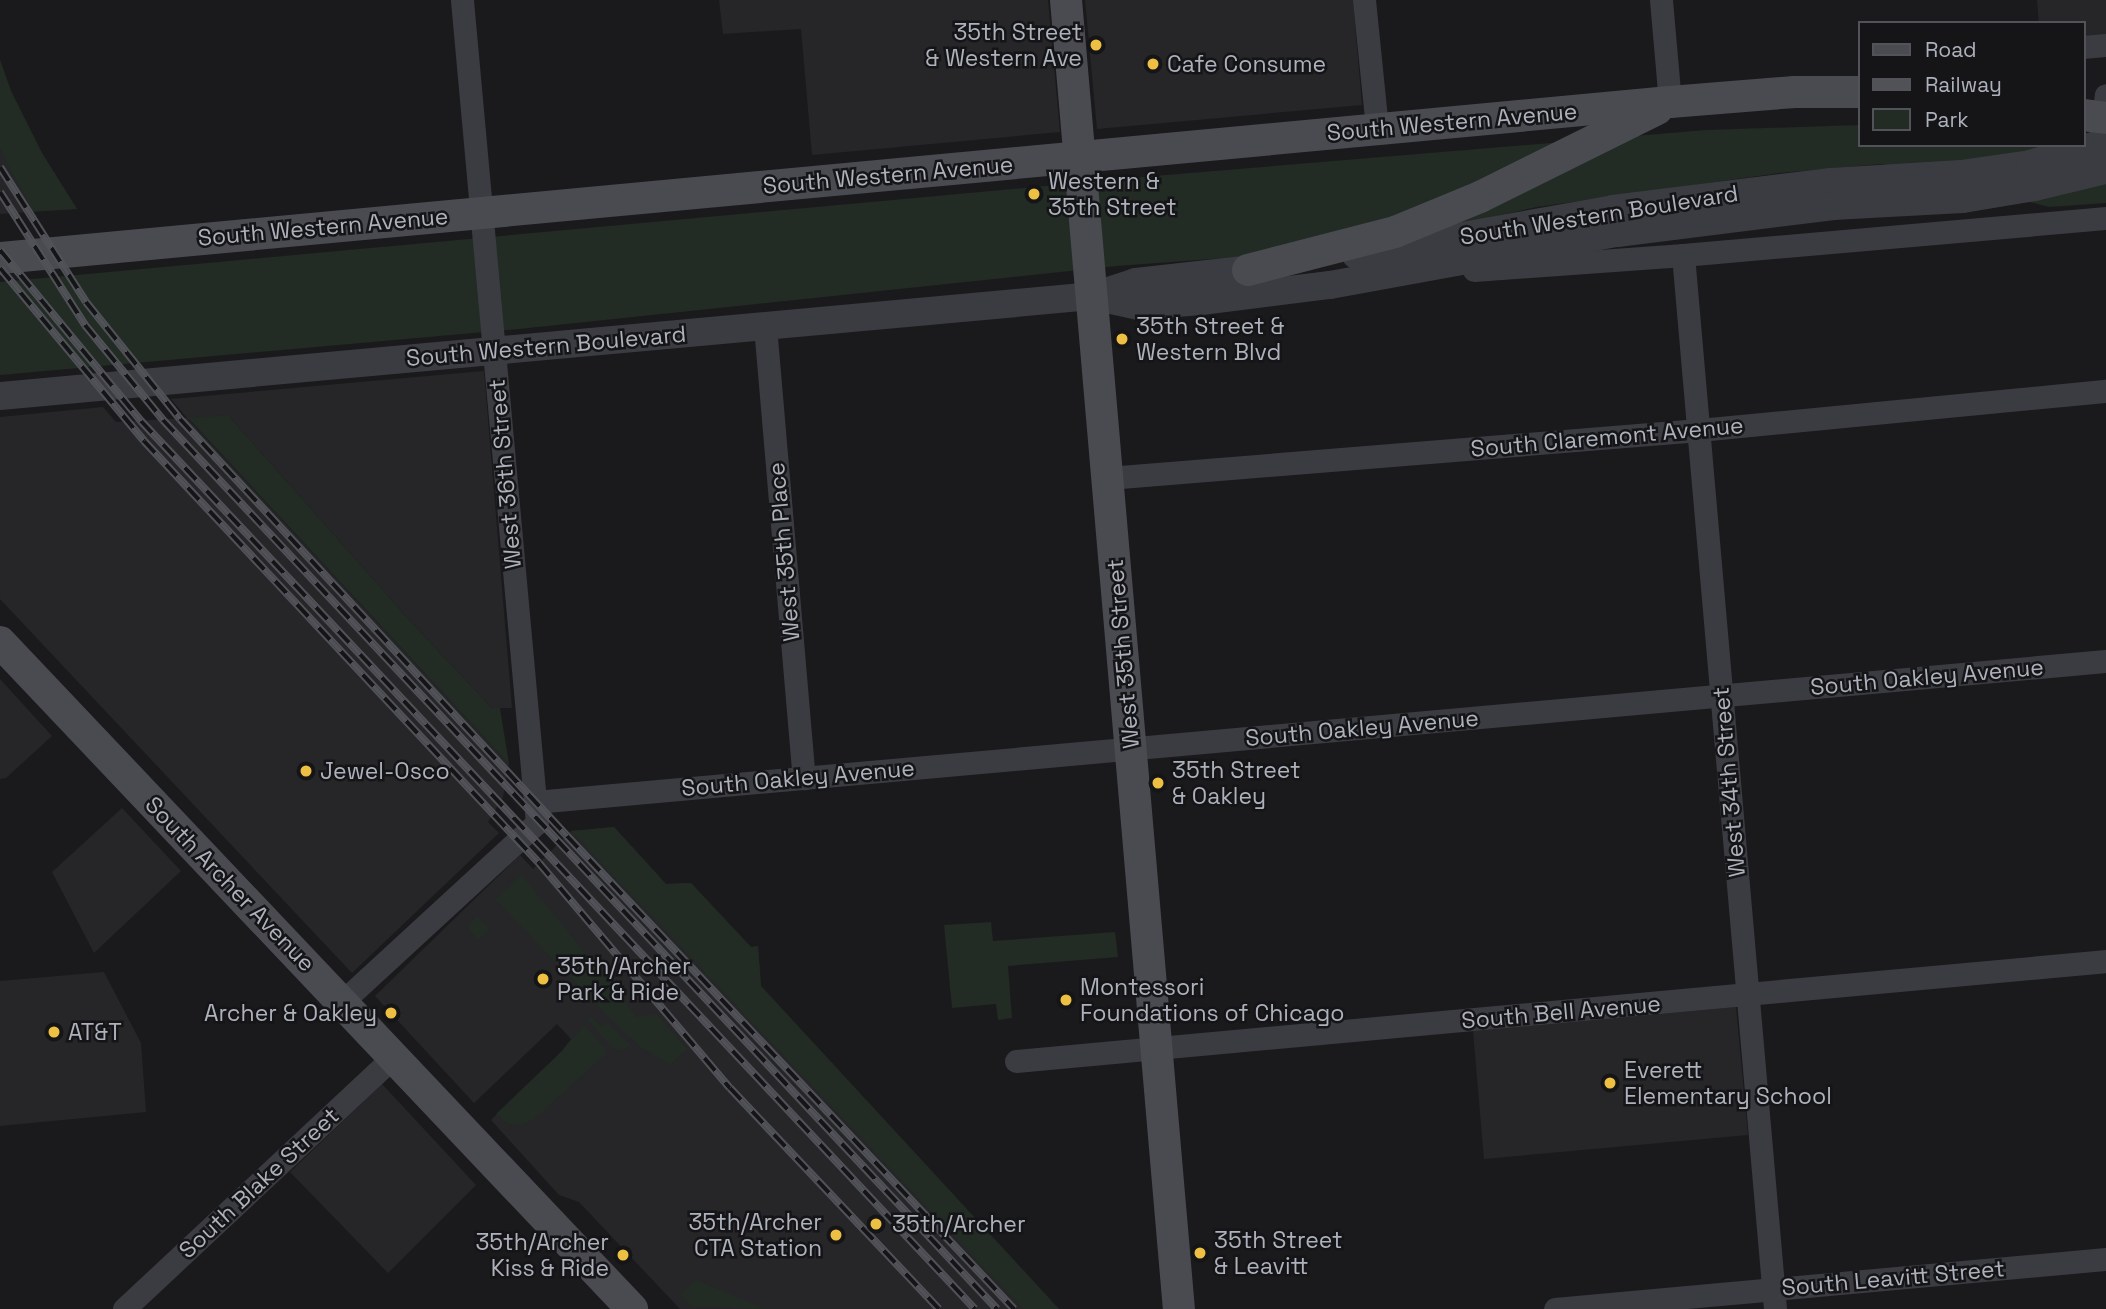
<!DOCTYPE html>
<style>
body{margin:0}
#map{position:relative;width:2106px;height:1309px;overflow:hidden;background:#1a1a1c;font-family:"Space Grotesk",sans-serif}
div>[style]{position:absolute}
.built>*{inset:0;background:#262629}
.green>*{inset:0;background:#222b24}
.minor>*{height:23px;margin:-11.5px;padding:0 11.5px;transform-origin:11.5px;border-radius:11.5px;background:#3b3c41}
.tertiary>*{height:28px;margin:-14px;padding:0 14px;transform-origin:14px;border-radius:14px;background:#3b3c41}
.secondary>*{height:32px;margin:-16px;padding:0 16px;transform-origin:16px;border-radius:16px;background:#494b51}
.rail>*{height:8px;margin-top:-4px;transform-origin:0;background:repeating-linear-gradient(90deg,#151518 0 16px,#505258 0 32px);box-sizing:border-box;border-block:2px solid #505258}
.dots>*{width:19px;height:19px;translate:-50% -50%;box-sizing:border-box;border:4px solid #151518;border-radius:50%}
span{translate:-50% -50%;white-space:nowrap;text-align:center;line-height:1.15;-webkit-text-stroke:5px #151518;paint-order:stroke}
.poi-label{font-size:23px;color:#adb1bb}
.right{translate:-100% -50%;text-align:right}
.left{translate:0 -50%;text-align:left}
.street-label{font-size:23px;color:#adb1bb}
.legend{position:absolute;left:1858px;top:21px;width:228px;height:126px;box-sizing:border-box;background:#151518;border:2px solid #525359;margin:0;padding:9px 12px;list-style:none;font-size:21px;color:#adb1bb}
.legend li{display:flex;align-items:center;gap:14px;height:35px}
.legend b{width:35px;border:2px solid #525359}
</style>
<div id="map">
<div class="built">
<div style="clip-path:polygon(719px 0,1048px 0,1060px 132px,812px 155px,801px 29px,723px 34px)"></div>
<div style="clip-path:polygon(1085px 0,1353px 0,1362px 105px,1097px 129px)"></div>
<div style="clip-path:polygon(2037px 0,2106px 0,2106px 35px,2083px 37px,2083px 23px,2039px 23px)"></div>
<div style="clip-path:polygon(0 60px,11px 91px,42px 153px,77px 209px,0 214px)"></div>
<div style="clip-path:polygon(484px 371px,512px 708px,492px 708px,412px 623px,228px 415px,188px 419px,509px 764px,503px 797px,488px 822px,499px 833px,352px 973px,0 599px,0 417px,103px 407px,116px 422px,187px 418px,171px 399px)"></div>
<div style="clip-path:polygon(0 679px,52px 736px,6px 778px,0 779px)"></div>
<div style="clip-path:polygon(122px 808px,181px 871px,94px 953px,52px 872px)"></div>
<div style="clip-path:polygon(614px 827px,666px 884px,691px 883px,751px 947px,758px 946px,761px 986px,1059px 1309px,680px 1309px,579px 1202px,559px 1195px,491px 1120px,561px 1052px,571px 1039px,557px 1024px,474px 1103px,375px 996px,520px 855px,533px 869px,571px 831px)"></div>
<div style="clip-path:polygon(104px 972px,141px 1043px,146px 1112px,0 1126px,0 981px)"></div>
<div style="clip-path:polygon(1736px 1007px,1748px 1135px,1484px 1159px,1473px 1031px)"></div>
<div style="clip-path:polygon(382px 1084px,476px 1185px,388px 1273px,290px 1172px)"></div>
</div>
<div class="green">
<div style="clip-path:polygon(0 60px,11px 91px,42px 153px,77px 209px,33px 211px,9px 167px,0 148px)"></div>
<div style="clip-path:polygon(1859px 125px,1859px 145px,2106px 144px,2106px 203px,2049px 207px,1882px 164px,1780px 173px,1537px 207px,1469px 222px,1253px 256px,1117px 266px,519px 329px,0 375px,0 282px,1154px 176px,1706px 130px)"></div>
<div style="clip-path:polygon(228px 415px,412px 623px,492px 708px,500px 708px,509px 764px,188px 418px)"></div>
<div style="clip-path:polygon(614px 827px,666px 884px,691px 883px,751px 947px,758px 946px,761px 986px,1059px 1309px,1023px 1309px,571px 831px)"></div>
<div style="clip-path:polygon(522px 875px,637px 1017px,657px 1014px,687px 1049px,670px 1065px,639px 1046px,610px 1019px,495px 899px)"></div>
<div style="clip-path:polygon(477px 916px,490px 930px,478px 940px,467px 927px)"></div>
<div style="clip-path:polygon(991px 922px,993px 941px,1115px 932px,1118px 957px,1008px 966px,1012px 1018px,998px 1020px,996px 1004px,952px 1008px,944px 925px)"></div>
<div style="clip-path:polygon(592px 1017px,602px 1027px,607px 1022px,632px 1047px,615px 1050px,588px 1021px)"></div>
<div style="clip-path:polygon(584px 1025px,606px 1049px,606px 1054px,533px 1120px,521px 1125px,508px 1124px,496px 1114px,561px 1052px)"></div>
<div style="clip-path:polygon(696px 1280px,766px 1309px,767px 1309px,693px 1307px,681px 1295px)"></div>
</div>
<div class="minor">
<div style="left:1364px;top:0;width:130px;rotate:84.2deg"></div>
<div style="left:1661px;top:0;width:102px;rotate:85deg"></div>
<div style="left:2083px;top:47px;width:23px;rotate:-5deg"></div>
<div style="left:2103px;top:118px;width:23px;rotate:-83deg"></div>
<div style="left:1683px;top:255px;width:1058px;rotate:85.01deg"></div>
<div style="left:1474px;top:270px;width:210px;rotate:-4.1deg"></div>
<div style="left:1683px;top:255px;width:425px;rotate:-5deg"></div>
<div style="left:765px;top:326px;width:454px;rotate:85.1deg"></div>
<div style="left:1108px;top:478px;width:593px;rotate:-4.64deg"></div>
<div style="left:1699px;top:430px;width:409px;rotate:-5.5deg"></div>
<div style="left:535px;top:802px;width:1577px;rotate:-5.13deg"></div>
<div style="left:342px;top:1002px;width:265px;rotate:-42.6deg"></div>
<div style="left:537px;top:823px;width:826px;rotate:-95.21deg"></div>
<div style="left:1016px;top:1061px;width:1095px;rotate:-5.24deg"></div>
<div style="left:124px;top:1309px;width:370px;rotate:-43.1deg"></div>
<div style="left:1555px;top:1309px;width:553px;rotate:-5.19deg"></div>
</div>
<div class="tertiary">
<div style="left:1356px;top:255px;width:261px;rotate:-10.1deg"></div>
<div style="left:1613px;top:209px;width:220px;rotate:-7.1deg"></div>
<div style="left:1831px;top:182px;width:130px;rotate:-3.5deg"></div>
<div style="left:1961px;top:174px;width:70px;rotate:-8.2deg"></div>
<div style="left:2030px;top:164px;width:79px;rotate:-16.1deg"></div>
<div style="left:1093px;top:296px;width:47px;rotate:12.3deg"></div>
<div style="left:1139px;top:306px;width:62px;rotate:-4.6deg"></div>
<div style="left:1201px;top:301px;width:130px;rotate:-7.1deg"></div>
<div style="left:1330px;top:285px;width:292px;rotate:-10.3deg"></div>
<div style="left:1617px;top:233px;width:218px;rotate:-7.1deg"></div>
<div style="left:1833px;top:206px;width:130px;rotate:-3.1deg"></div>
<div style="left:1963px;top:199px;width:73px;rotate:-9.5deg"></div>
<div style="left:2035px;top:187px;width:73px;rotate:-13.5deg"></div>
<div style="left:0;top:396px;width:1098px;rotate:-5.23deg"></div>
<div style="left:1093px;top:296px;width:45px;rotate:-18deg"></div>
<div style="left:1136px;top:282px;width:135px;rotate:-6.4deg"></div>
</div>
<div class="secondary">
<div style="left:1066px;top:0;width:1314px;rotate:85.07deg"></div>
<div style="left:2083px;top:115px;width:23px;rotate:7deg"></div>
<div style="left:0;top:258px;width:1677px;rotate:-5.34deg"></div>
<div style="left:1670px;top:102px;width:125px;rotate:-4.6deg"></div>
<div style="left:1795px;top:92px;width:64px"></div>
<div style="left:1248px;top:270px;width:152px;rotate:-14.5deg"></div>
<div style="left:1395px;top:232px;width:92px;rotate:-22.4deg"></div>
<div style="left:1480px;top:197px;width:198px;rotate:-26.4deg"></div>
<div style="left:0;top:642px;width:919px;rotate:46.54deg"></div>
</div>
<div class="rail">
<div style="left:0;top:167px;width:160px;rotate:57.5deg"></div>
<div style="left:86px;top:302px;width:150px;rotate:51.2deg"></div>
<div style="left:180px;top:419px;width:569px;rotate:47.14deg"></div>
<div style="left:567px;top:836px;width:651px;rotate:46.62deg"></div>
<div style="left:0;top:192px;width:158px;rotate:57.4deg"></div>
<div style="left:85px;top:325px;width:123px;rotate:50.6deg"></div>
<div style="left:163px;top:420px;width:1219px;rotate:46.83deg"></div>
<div style="left:0;top:250px;width:222px;rotate:50.5deg"></div>
<div style="left:141px;top:421px;width:1218px;rotate:46.8deg"></div>
<div style="left:0;top:268px;width:225px;rotate:50.2deg"></div>
<div style="left:144px;top:441px;width:578px;rotate:46.89deg"></div>
<div style="left:539px;top:863px;width:295px;rotate:49.7deg"></div>
<div style="left:730px;top:1088px;width:304px;rotate:46.6deg"></div>
</div>
<div class="dots">
<div style="left:1096px;top:45px;background:#edbf42"></div>
<div style="left:1153px;top:64px;background:#edbf42"></div>
<div style="left:1034px;top:194px;background:#edbf42"></div>
<div style="left:1122px;top:339px;background:#edbf42"></div>
<div style="left:306px;top:771px;background:#edbf42"></div>
<div style="left:1158px;top:783px;background:#edbf42"></div>
<div style="left:543px;top:979px;background:#edbf42"></div>
<div style="left:1066px;top:1000px;background:#edbf42"></div>
<div style="left:391px;top:1013px;background:#edbf42"></div>
<div style="left:54px;top:1032px;background:#edbf42"></div>
<div style="left:1610px;top:1083px;background:#edbf42"></div>
<div style="left:876px;top:1224px;background:#edbf42"></div>
<div style="left:836px;top:1235px;background:#edbf42"></div>
<div style="left:1200px;top:1253px;background:#edbf42"></div>
<div style="left:623px;top:1255px;background:#edbf42"></div>
</div>
<div class="poi-label">
<span class="right" style="left:1082px;top:45px">35th Street<br>&amp; Western Ave</span>
<span class="left" style="left:1167px;top:64px">Cafe Consume</span>
<span class="left" style="left:1048px;top:194px">Western &amp;<br>35th Street</span>
<span class="left" style="left:1136px;top:339px">35th Street &amp;<br>Western Blvd</span>
<span class="left" style="left:1172px;top:783px">35th Street<br>&amp; Oakley</span>
<span class="left" style="left:320px;top:771px">Jewel-Osco</span>
<span class="left" style="left:557px;top:979px">35th/Archer<br>Park &amp; Ride</span>
<span class="left" style="left:1080px;top:1000px">Montessori<br>Foundations of Chicago</span>
<span class="right" style="left:377px;top:1013px">Archer &amp; Oakley</span>
<span class="left" style="left:68px;top:1032px">AT&amp;T</span>
<span class="left" style="left:1624px;top:1083px">Everett<br>Elementary School</span>
<span class="right" style="left:822px;top:1235px">35th/Archer<br>CTA Station</span>
<span class="left" style="left:892px;top:1224px">35th/Archer</span>
<span class="left" style="left:1214px;top:1253px">35th Street<br>&amp; Leavitt</span>
<span class="right" style="left:609px;top:1255px">35th/Archer<br>Kiss &amp; Ride</span>
</div>
<div class="street-label">
<span style="left:1452px;top:122px;rotate:-5deg">South Western Avenue</span>
<span style="left:888px;top:175px;rotate:-5deg">South Western Avenue</span>
<span style="left:1599px;top:215px;rotate:-9deg">South Western Boulevard</span>
<span style="left:323px;top:227px;rotate:-5deg">South Western Avenue</span>
<span style="left:546px;top:346px;rotate:-5deg">South Western Boulevard</span>
<span style="left:1607px;top:437px;rotate:-5deg">South Claremont Avenue</span>
<span style="left:505px;top:474px;rotate:-95deg">West 36th Street</span>
<span style="left:784px;top:552px;rotate:-95deg">West 35th Place</span>
<span style="left:1123px;top:654px;rotate:-95deg">West 35th Street</span>
<span style="left:1927px;top:677px;rotate:-5deg">South Oakley Avenue</span>
<span style="left:1362px;top:728px;rotate:-5deg">South Oakley Avenue</span>
<span style="left:798px;top:778px;rotate:-5deg">South Oakley Avenue</span>
<span style="left:1729px;top:782px;rotate:-95deg">West 34th Street</span>
<span style="left:230px;top:884px;rotate:46deg">South Archer Avenue</span>
<span style="left:1561px;top:1012px;rotate:-5deg">South Bell Avenue</span>
<span style="left:259px;top:1183px;rotate:-43deg">South Blake Street</span>
<span style="left:1893px;top:1278px;rotate:-5deg">South Leavitt Street</span>
</div>
<ul class="legend">
<li><b style="height:9px;background:#494b51"></b>Road</li>
<li><b style="height:9px;background:#505258"></b>Railway</li>
<li><b style="height:19px;background:#222b24"></b>Park</li>
</ul>
</div>
